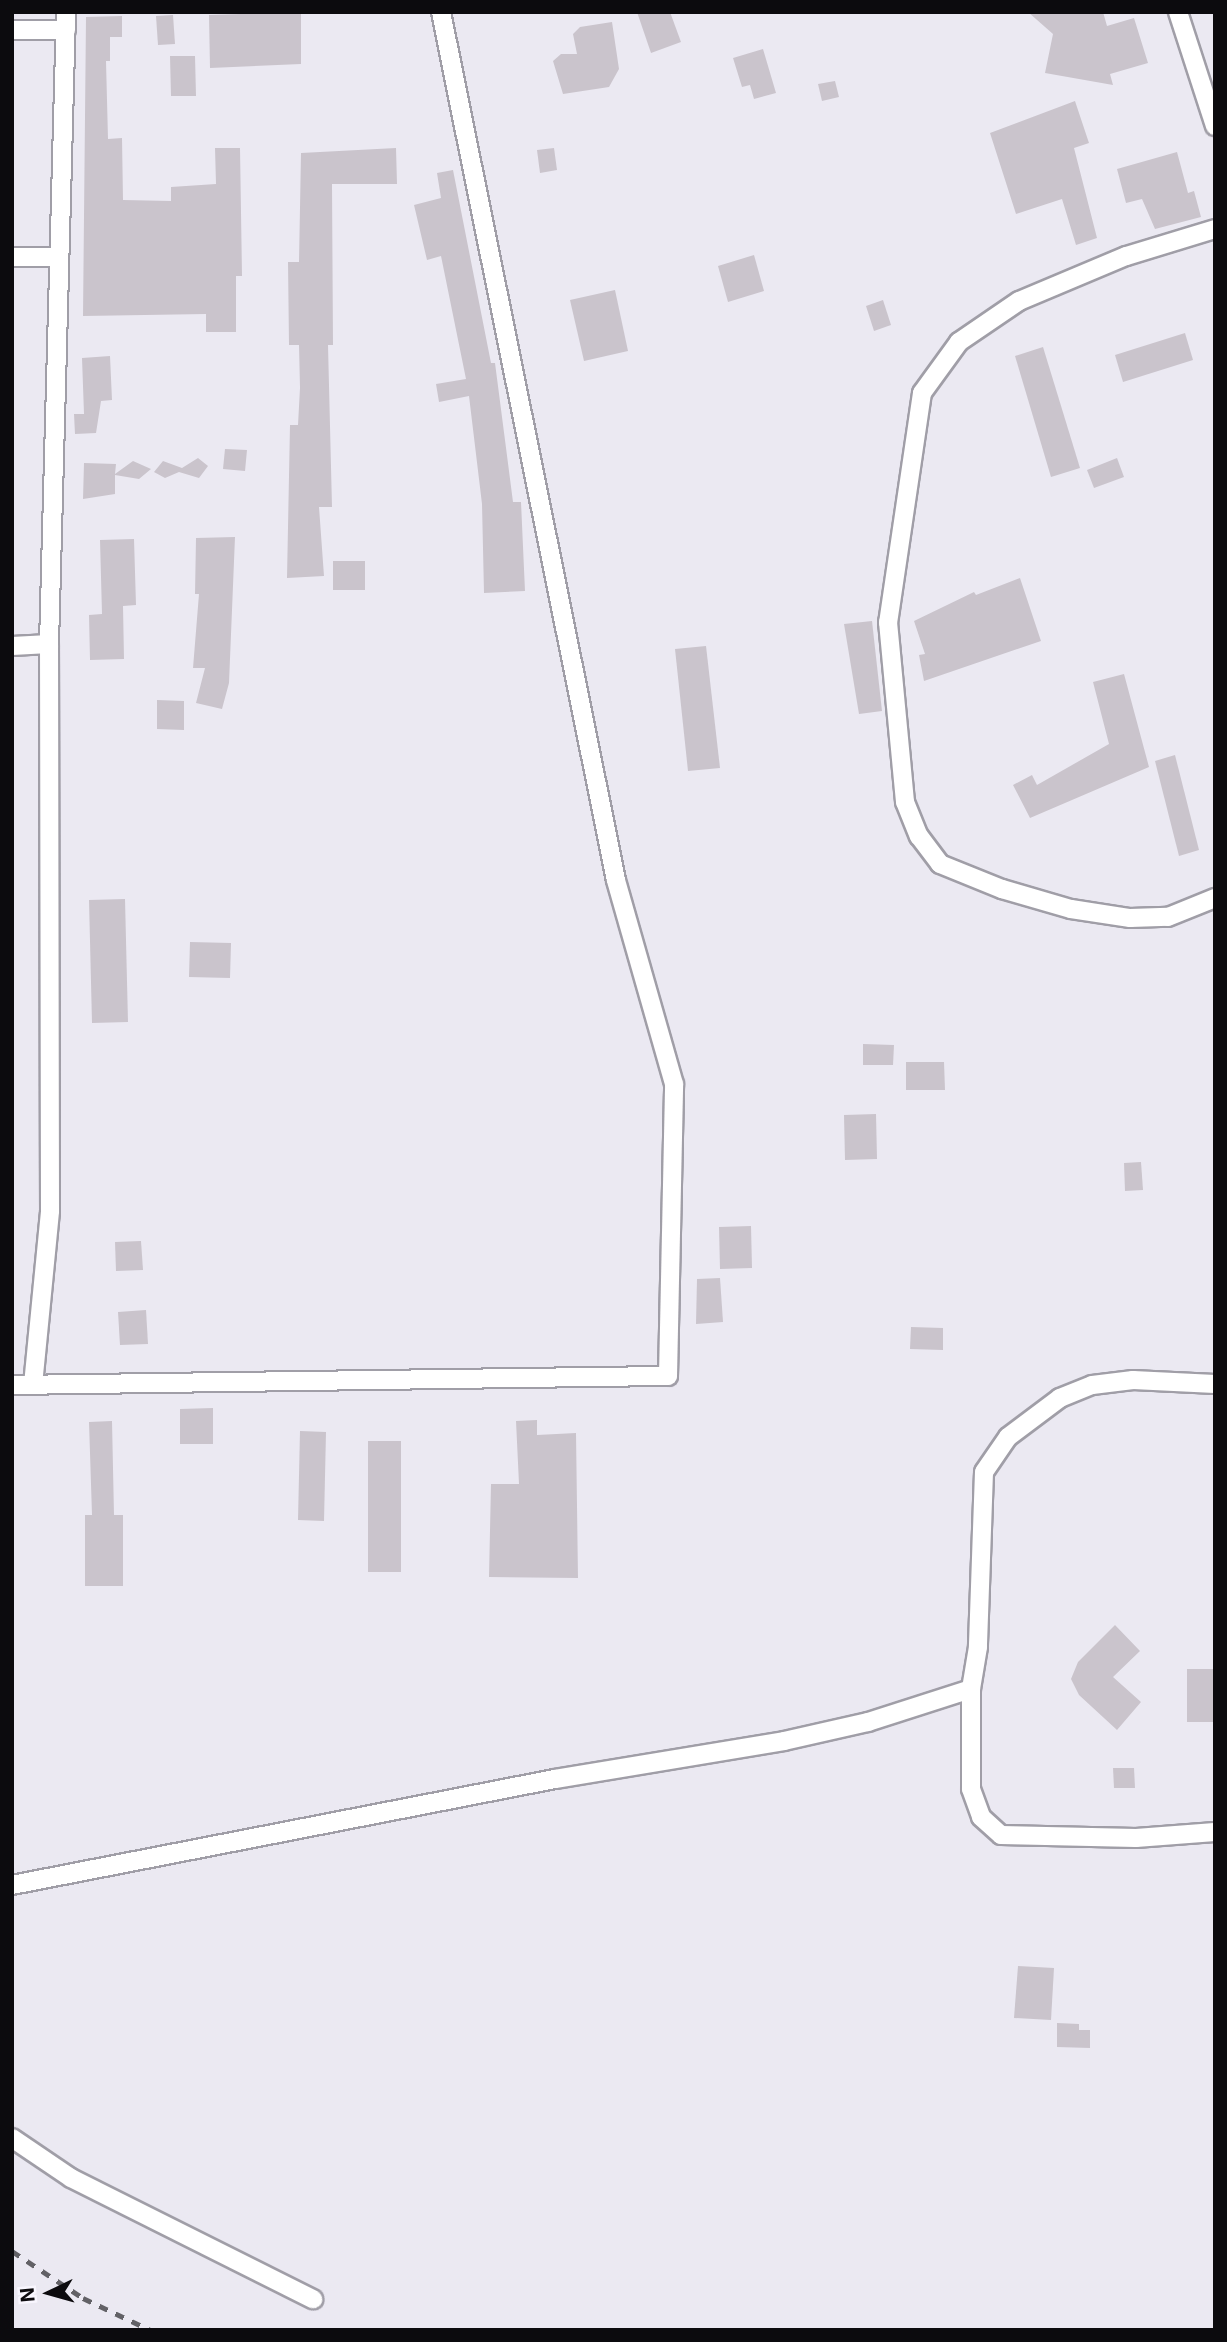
<!DOCTYPE html>
<style>
body{margin:0}
#map{position:relative;width:1227px;height:2342px;overflow:hidden;background:#ebe9f2;font-family:Inter,sans-serif}
div>[style]{position:absolute}
.building>*{inset:0;background:#cac4cc}
.roads{filter:drop-shadow(2px 0 #a09ea7) drop-shadow(-2px 0 #a09ea7) drop-shadow(0 2px #a09ea7) drop-shadow(0 -2px #a09ea7)}
.street>*{height:18px;margin:-9px;padding:0 9px;transform-origin:9px;border-radius:9px;background:#fff}
.rail>*{height:5px;margin-top:-2.5px;transform-origin:0;background:repeating-linear-gradient(90deg,#626166 0 9px,transparent 0 18px)}
span{translate:-50% -50%;white-space:nowrap;text-align:center;line-height:1.15;-webkit-text-stroke:7px #f8f6fe;paint-order:stroke}
.frame{position:absolute;inset:0;border:14px solid #0c0b0e;pointer-events:none}
.north{position:absolute;left:14px;top:2258px;width:70px;height:70px;-webkit-text-stroke:5px #f8f6fe;paint-order:stroke;rotate:265deg;font-size:19px;font-weight:700;line-height:28px;text-align:center;color:#0c0b0e}
.north::after{content:'';display:block;margin:auto;width:24px;height:32px;background:#0c0b0e;clip-path:polygon(50% 0,100% 100%,50% 72%,0 100%)}
</style>
<div id="map">
<div class="building">
<div style="clip-path:polygon(301px 12px,301px 64px,210px 68px,209px 15px)"></div>
<div style="clip-path:polygon(637px 12px,670px 12px,681px 42px,651px 53px)"></div>
<div style="clip-path:polygon(1028px 12px,1103px 12px,1107px 26px,1134px 18px,1148px 63px,1110px 74px,1113px 85px,1045px 73px,1053px 34px)"></div>
<div style="clip-path:polygon(173px 15px,175px 44px,158px 45px,156px 16px)"></div>
<div style="clip-path:polygon(122px 16px,122px 37px,110px 37px,110px 61px,106px 61px,108px 139px,122px 138px,123px 200px,171px 201px,171px 187px,216px 184px,215px 148px,240px 148px,242px 276px,236px 276px,236px 332px,206px 332px,206px 314px,83px 316px,86px 17px)"></div>
<div style="clip-path:polygon(612px 22px,619px 69px,609px 87px,563px 94px,553px 61px,561px 54px,577px 54px,573px 34px,580px 27px)"></div>
<div style="clip-path:polygon(763px 49px,776px 93px,754px 99px,750px 85px,742px 87px,733px 58px)"></div>
<div style="clip-path:polygon(170px 56px,195px 56px,196px 96px,171px 96px)"></div>
<div style="clip-path:polygon(835px 81px,839px 97px,822px 101px,818px 84px)"></div>
<div style="clip-path:polygon(1075px 101px,1089px 143px,1074px 148px,1097px 238px,1076px 245px,1062px 199px,1016px 214px,990px 133px)"></div>
<div style="clip-path:polygon(396px 148px,397px 184px,332px 184px,333px 345px,328px 345px,332px 507px,319px 507px,324px 576px,287px 578px,290px 425px,298px 425px,300px 388px,299px 345px,289px 345px,288px 262px,299px 262px,301px 153px)"></div>
<div style="clip-path:polygon(554px 148px,557px 170px,540px 173px,537px 150px)"></div>
<div style="clip-path:polygon(1177px 152px,1188px 193px,1194px 191px,1201px 217px,1155px 229px,1142px 199px,1126px 203px,1117px 169px)"></div>
<div style="clip-path:polygon(453px 170px,491px 363px,495px 363px,513px 502px,521px 502px,525px 591px,484px 593px,482px 504px,469px 396px,439px 402px,436px 384px,466px 379px,441px 256px,427px 260px,414px 205px,441px 198px,437px 173px)"></div>
<div style="clip-path:polygon(754px 255px,764px 291px,728px 302px,718px 266px)"></div>
<div style="clip-path:polygon(615px 290px,628px 351px,584px 361px,570px 300px)"></div>
<div style="clip-path:polygon(883px 300px,891px 325px,874px 331px,866px 306px)"></div>
<div style="clip-path:polygon(1185px 333px,1193px 360px,1123px 382px,1115px 355px)"></div>
<div style="clip-path:polygon(1043px 347px,1080px 468px,1051px 477px,1015px 356px)"></div>
<div style="clip-path:polygon(110px 356px,112px 400px,101px 401px,96px 433px,75px 434px,74px 414px,84px 414px,82px 358px)"></div>
<div style="clip-path:polygon(225px 449px,247px 450px,245px 471px,223px 469px)"></div>
<div style="clip-path:polygon(198px 458px,208px 466px,199px 478px,179px 472px,165px 478px,154px 472px,163px 461px,182px 468px)"></div>
<div style="clip-path:polygon(1117px 458px,1124px 477px,1094px 488px,1087px 470px)"></div>
<div style="clip-path:polygon(133px 461px,151px 469px,139px 479px,115px 475px,115px 494px,83px 499px,84px 463px,116px 464px,115px 474px)"></div>
<div style="clip-path:polygon(235px 537px,229px 683px,222px 709px,196px 703px,205px 668px,193px 668px,199px 594px,195px 594px,196px 538px)"></div>
<div style="clip-path:polygon(134px 539px,136px 605px,123px 606px,124px 659px,90px 660px,89px 615px,102px 614px,100px 540px)"></div>
<div style="clip-path:polygon(333px 561px,365px 561px,365px 590px,333px 590px)"></div>
<div style="clip-path:polygon(1020px 578px,1041px 641px,924px 681px,919px 655px,925px 654px,914px 621px,974px 592px,976px 595px)"></div>
<div style="clip-path:polygon(872px 621px,882px 711px,859px 714px,844px 624px)"></div>
<div style="clip-path:polygon(706px 646px,720px 768px,688px 771px,675px 649px)"></div>
<div style="clip-path:polygon(1124px 674px,1149px 767px,1030px 818px,1013px 785px,1032px 775px,1037px 785px,1109px 744px,1093px 682px)"></div>
<div style="clip-path:polygon(157px 700px,184px 701px,184px 730px,157px 729px)"></div>
<div style="clip-path:polygon(1175px 755px,1199px 850px,1179px 856px,1155px 761px)"></div>
<div style="clip-path:polygon(125px 899px,128px 1022px,92px 1023px,89px 900px)"></div>
<div style="clip-path:polygon(190px 942px,231px 943px,230px 978px,189px 977px)"></div>
<div style="clip-path:polygon(863px 1044px,894px 1045px,893px 1065px,863px 1065px)"></div>
<div style="clip-path:polygon(906px 1062px,944px 1062px,945px 1090px,906px 1090px)"></div>
<div style="clip-path:polygon(876px 1114px,877px 1159px,845px 1160px,844px 1115px)"></div>
<div style="clip-path:polygon(1141px 1162px,1143px 1190px,1125px 1191px,1124px 1163px)"></div>
<div style="clip-path:polygon(751px 1226px,752px 1268px,720px 1269px,719px 1227px)"></div>
<div style="clip-path:polygon(141px 1241px,143px 1270px,116px 1271px,115px 1242px)"></div>
<div style="clip-path:polygon(720px 1278px,723px 1322px,696px 1324px,697px 1279px)"></div>
<div style="clip-path:polygon(146px 1310px,148px 1344px,120px 1345px,118px 1312px)"></div>
<div style="clip-path:polygon(911px 1327px,943px 1328px,943px 1350px,910px 1349px)"></div>
<div style="clip-path:polygon(213px 1408px,213px 1444px,180px 1444px,180px 1409px)"></div>
<div style="clip-path:polygon(537px 1420px,537px 1435px,576px 1433px,578px 1578px,489px 1577px,491px 1484px,519px 1484px,516px 1421px)"></div>
<div style="clip-path:polygon(112px 1421px,114px 1515px,123px 1515px,123px 1586px,85px 1586px,85px 1515px,92px 1515px,89px 1422px)"></div>
<div style="clip-path:polygon(300px 1431px,326px 1432px,324px 1521px,298px 1520px)"></div>
<div style="clip-path:polygon(368px 1441px,401px 1441px,401px 1572px,368px 1572px)"></div>
<div style="clip-path:polygon(1115px 1625px,1140px 1651px,1113px 1677px,1141px 1702px,1117px 1730px,1079px 1695px,1071px 1679px,1078px 1662px)"></div>
<div style="clip-path:polygon(1187px 1669px,1215px 1669px,1215px 1722px,1187px 1722px)"></div>
<div style="clip-path:polygon(1113px 1768px,1134px 1768px,1135px 1788px,1114px 1788px)"></div>
<div style="clip-path:polygon(1018px 1966px,1054px 1968px,1051px 2020px,1014px 2018px)"></div>
<div style="clip-path:polygon(1057px 2023px,1079px 2024px,1079px 2030px,1090px 2030px,1090px 2048px,1057px 2047px)"></div>
</div>
<div class="roads">
<div class="street">
<div style="left:1178px;top:12px;width:120px;rotate:72deg"></div>
<div style="left:12px;top:30px;width:54px"></div>
<div style="left:1215px;top:229px;width:93px;rotate:163.1deg"></div>
<div style="left:1126px;top:256px;width:116px;rotate:157.2deg"></div>
<div style="left:1019px;top:301px;width:73px;rotate:145.7deg"></div>
<div style="left:959px;top:342px;width:63px;rotate:126deg"></div>
<div style="left:922px;top:393px;width:232px;rotate:98.4deg"></div>
<div style="left:888px;top:622px;width:181px;rotate:84.6deg"></div>
<div style="left:905px;top:802px;width:37px;rotate:68deg"></div>
<div style="left:919px;top:836px;width:35px;rotate:53deg"></div>
<div style="left:940px;top:864px;width:67px;rotate:22deg"></div>
<div style="left:1002px;top:889px;width:72px;rotate:16.2deg"></div>
<div style="left:1071px;top:909px;width:60px;rotate:8.7deg"></div>
<div style="left:1130px;top:918px;width:38px;rotate:-2deg"></div>
<div style="left:1168px;top:917px;width:51px;rotate:-22deg"></div>
<div style="left:12px;top:257px;width:45px"></div>
<div style="left:12px;top:646px;width:37px;rotate:-3deg"></div>
<div style="left:1215px;top:1384px;width:82px;rotate:-177.2deg"></div>
<div style="left:1133px;top:1380px;width:41px;rotate:173deg"></div>
<div style="left:1092px;top:1385px;width:35px;rotate:158deg"></div>
<div style="left:1060px;top:1398px;width:65px;rotate:143.1deg"></div>
<div style="left:1008px;top:1437px;width:42px;rotate:124.4deg"></div>
<div style="left:984px;top:1472px;width:175px;rotate:92deg"></div>
<div style="left:978px;top:1647px;width:43px;rotate:99.5deg"></div>
<div style="left:971px;top:1689px;width:100px;rotate:90deg"></div>
<div style="left:971px;top:1789px;width:30px;rotate:70deg"></div>
<div style="left:981px;top:1817px;width:27px;rotate:42deg"></div>
<div style="left:1001px;top:1835px;width:135px;rotate:1.3deg"></div>
<div style="left:1136px;top:1838px;width:79px;rotate:-4.3deg"></div>
<div style="left:12px;top:1385px;width:656px;rotate:-0.79deg"></div>
<div style="left:668px;top:1376px;width:292px;rotate:-88.8deg"></div>
<div style="left:674px;top:1084px;width:212px;rotate:-105.9deg"></div>
<div style="left:616px;top:880px;width:885px;rotate:-101.4deg"></div>
<div style="left:33px;top:1385px;width:175px;rotate:-84.4deg"></div>
<div style="left:50px;top:1211px;width:567px;rotate:-90.1deg"></div>
<div style="left:49px;top:644px;width:632px;rotate:-88.46deg"></div>
<div style="left:12px;top:1885px;width:553px;rotate:-11.05deg"></div>
<div style="left:555px;top:1779px;width:232px;rotate:-9.4deg"></div>
<div style="left:784px;top:1741px;width:86px;rotate:-12.7deg"></div>
<div style="left:868px;top:1722px;width:108px;rotate:-17.8deg"></div>
<div style="left:12px;top:2138px;width:71px;rotate:34.1deg"></div>
<div style="left:71px;top:2178px;width:271px;rotate:26.6deg"></div>
</div>
</div>
<div class="rail">
<div style="left:12px;top:2251px;width:85px;rotate:33.5deg"></div>
<div style="left:83px;top:2298px;width:74px;rotate:25.5deg"></div>
</div>
<div class="frame"></div>
<div class="north">N</div>
</div>
